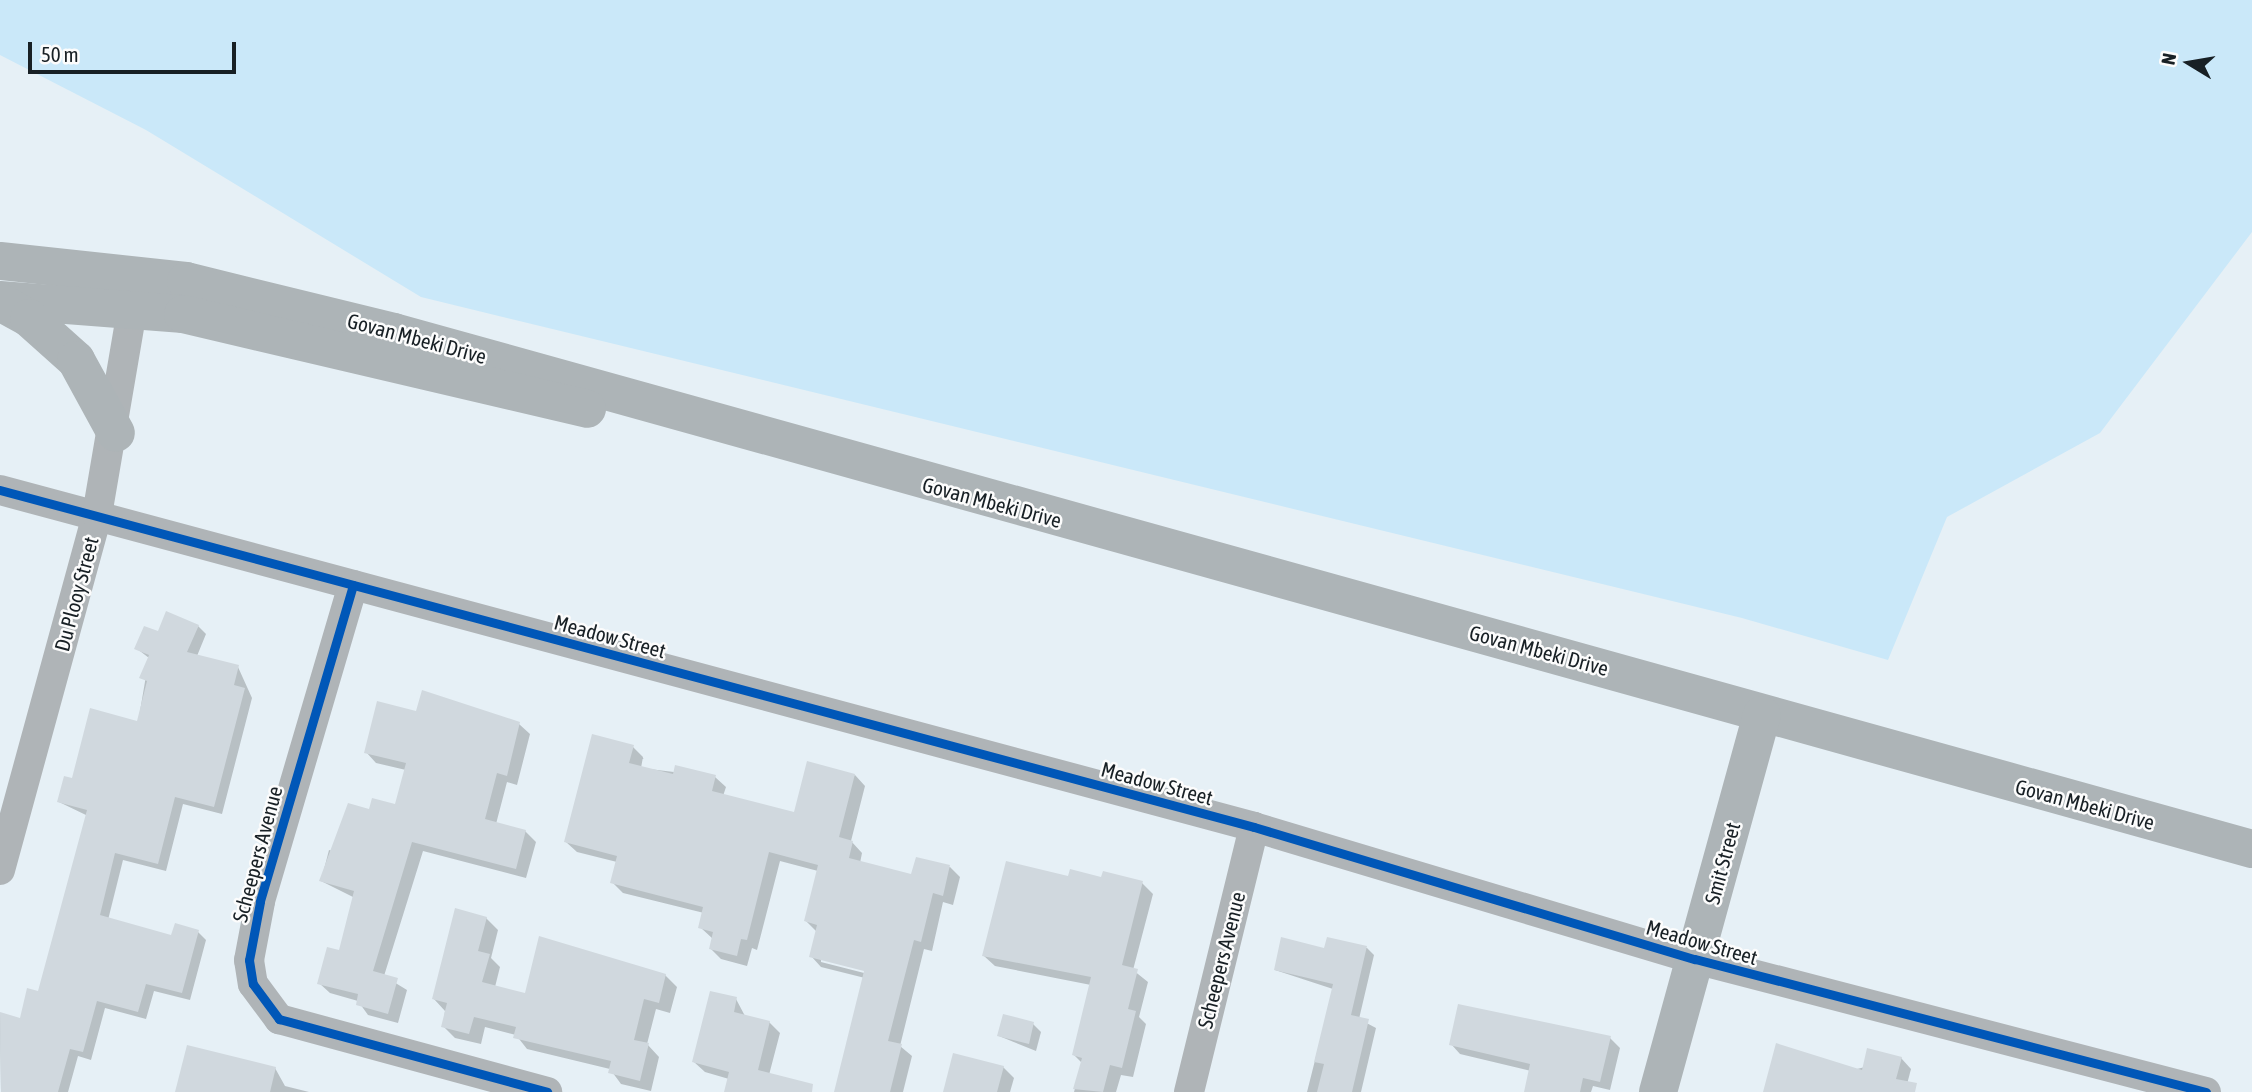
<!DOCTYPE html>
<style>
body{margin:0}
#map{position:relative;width:2252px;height:1092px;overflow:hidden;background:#e6f0f6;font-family:"Asap Condensed",sans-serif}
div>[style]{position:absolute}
.green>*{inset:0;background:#cae8f9}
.shadow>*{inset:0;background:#0003}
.building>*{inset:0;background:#d0d8de}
.street>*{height:30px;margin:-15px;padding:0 15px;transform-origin:15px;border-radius:15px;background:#afb4b7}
.secondary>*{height:38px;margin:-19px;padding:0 19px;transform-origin:19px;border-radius:19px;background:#adb4b7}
.cycleway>*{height:9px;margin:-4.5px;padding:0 4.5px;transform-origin:4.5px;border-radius:4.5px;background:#0057b8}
span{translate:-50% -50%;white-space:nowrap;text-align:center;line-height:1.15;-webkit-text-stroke:5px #fcfcfc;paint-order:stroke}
.street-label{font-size:21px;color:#182025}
.north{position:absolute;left:2154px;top:28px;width:70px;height:70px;-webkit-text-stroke:5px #fcfcfc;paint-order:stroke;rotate:281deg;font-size:19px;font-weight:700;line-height:28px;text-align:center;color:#182025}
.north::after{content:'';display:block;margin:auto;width:24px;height:32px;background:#182025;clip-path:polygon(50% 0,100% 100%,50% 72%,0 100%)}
.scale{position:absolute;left:28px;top:42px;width:208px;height:32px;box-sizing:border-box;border:4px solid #182025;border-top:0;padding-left:9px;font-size:21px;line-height:24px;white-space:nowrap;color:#182025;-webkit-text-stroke:5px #fcfcfc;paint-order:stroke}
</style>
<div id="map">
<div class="green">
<div style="clip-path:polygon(0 0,2252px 0,2252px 232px,2100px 433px,1947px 517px,1888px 660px,1742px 618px,421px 297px,146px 130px,0 55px)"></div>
</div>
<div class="shadow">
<div style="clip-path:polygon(198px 626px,206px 634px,197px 656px,238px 667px,252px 698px,222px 814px,183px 804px,166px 871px,123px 860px,108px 920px,173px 937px,198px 932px,206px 940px,190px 1000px,154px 991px,146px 1019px,105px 1008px,91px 1060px,78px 1056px,68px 1092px,1px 1092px,0 1014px,21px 1020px,39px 993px,88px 816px,59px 802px,73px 780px,138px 723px,149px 658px,136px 648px,159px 634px)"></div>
<div style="clip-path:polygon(418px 713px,519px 724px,530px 734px,517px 785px,507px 782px,496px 824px,525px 831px,536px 842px,526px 878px,423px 851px,384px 976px,407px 990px,398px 1023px,368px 1015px,358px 1001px,330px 993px,319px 983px,340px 952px,355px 898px,321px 881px,329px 850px,336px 852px,370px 811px,396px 806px,406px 770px,376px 763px,366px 752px)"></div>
<div style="clip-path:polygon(evenodd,633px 747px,643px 757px,641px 768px,715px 777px,726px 787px,723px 796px,796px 814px,855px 775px,865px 786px,851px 841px,862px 853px,860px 863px,913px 876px,950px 867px,960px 877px,953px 905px,943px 902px,932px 951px,924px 949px,900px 1046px,912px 1056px,903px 1092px,836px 1092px,865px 978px,821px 967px,811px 956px,817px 932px,806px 921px,818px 871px,780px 861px,757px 950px,752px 948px,747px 966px,721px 959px,711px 949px,713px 939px,700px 927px,704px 913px,623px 893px,612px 882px,617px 862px,577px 852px,566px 842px,633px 747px,821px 958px,873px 972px,872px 975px,821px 962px,821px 958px)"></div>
<div style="clip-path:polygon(1069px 878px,1142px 883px,1153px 894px,1133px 970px,1148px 982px,1139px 1017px,1146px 1024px,1133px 1077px,1121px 1075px,1116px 1092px,1074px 1092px,1082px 1063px,1074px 1055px,1091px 985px,995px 966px,984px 956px)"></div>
<div style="clip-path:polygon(486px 918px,498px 930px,491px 958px,500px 967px,495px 987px,526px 995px,665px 975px,677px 987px,670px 1013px,656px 1009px,647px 1044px,659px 1057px,651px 1091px,621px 1084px,610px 1069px,527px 1049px,516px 1035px,485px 1027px,481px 1044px,455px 1038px,443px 1026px,445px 1011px,434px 999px)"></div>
<div style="clip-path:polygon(1367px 948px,1374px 955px,1359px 1019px,1376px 1028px,1361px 1092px,1307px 1092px,1333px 989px,1275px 970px,1325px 950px)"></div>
<div style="clip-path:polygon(736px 999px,745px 1016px,769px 1022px,780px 1033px,769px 1075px,792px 1092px,726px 1092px,729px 1079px,705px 1072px,694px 1062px)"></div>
<div style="clip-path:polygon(1033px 1024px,1041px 1032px,1036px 1051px,999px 1036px)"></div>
<div style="clip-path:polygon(1610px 1038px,1620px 1048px,1610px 1090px,1593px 1086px,1591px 1092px,1525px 1092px,1531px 1071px,1460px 1054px,1451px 1044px)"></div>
<div style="clip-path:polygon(1901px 1058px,1911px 1069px,1905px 1092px,1765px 1092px)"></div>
<div style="clip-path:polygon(1003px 1067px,1014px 1078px,1010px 1092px,945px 1092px)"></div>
<div style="clip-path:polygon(275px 1068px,285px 1086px,309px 1092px,177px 1092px)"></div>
</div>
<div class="building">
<div style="clip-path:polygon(166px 611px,199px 625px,187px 652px,239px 665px,234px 685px,245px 688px,214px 807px,175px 797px,158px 864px,115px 853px,100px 915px,171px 935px,175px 923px,199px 930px,182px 993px,146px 984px,138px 1012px,97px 1001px,83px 1052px,70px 1049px,58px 1092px,1px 1092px,0 1012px,20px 1018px,27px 988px,38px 991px,87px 810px,57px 802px,64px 776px,72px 778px,90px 708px,137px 721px,147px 681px,139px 678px,149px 655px,134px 649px,144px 626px,158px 631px)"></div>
<div style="clip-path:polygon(422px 690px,520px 722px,507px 776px,497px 773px,485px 819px,526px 830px,516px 869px,412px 842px,373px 971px,398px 978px,388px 1014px,356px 1005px,358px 994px,317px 984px,327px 947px,339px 950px,354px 891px,319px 881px,348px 803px,369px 809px,372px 798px,395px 804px,406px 763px,364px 753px,377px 701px,416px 711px)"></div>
<div style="clip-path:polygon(592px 734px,634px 745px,629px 763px,673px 774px,675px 765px,716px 775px,712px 791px,794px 812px,807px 761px,855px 774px,839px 837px,853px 841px,849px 858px,911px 874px,916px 857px,950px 865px,943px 896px,933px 893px,921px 942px,914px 940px,888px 1041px,902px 1044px,890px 1092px,834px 1092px,864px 971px,809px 957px,817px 925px,804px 921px,818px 865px,769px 852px,747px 940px,741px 939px,737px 956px,709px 949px,713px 932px,698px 928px,703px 907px,610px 883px,617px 856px,564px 842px)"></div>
<div style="clip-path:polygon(1006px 861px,1068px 876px,1070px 869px,1101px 877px,1103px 871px,1143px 881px,1122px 965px,1138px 969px,1128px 1009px,1136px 1011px,1122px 1068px,1110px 1065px,1103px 1092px,1073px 1089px,1082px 1058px,1072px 1055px,1091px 977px,982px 956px)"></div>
<div style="clip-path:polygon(455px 908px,487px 917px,478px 951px,490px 954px,482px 982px,525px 993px,539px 936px,666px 974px,659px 1003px,644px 999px,634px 1040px,649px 1043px,640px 1081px,608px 1073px,611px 1061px,513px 1038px,516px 1027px,474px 1017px,469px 1034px,441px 1027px,447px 1003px,432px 999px)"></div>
<div style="clip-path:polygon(1281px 937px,1324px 948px,1327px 937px,1367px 946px,1351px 1015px,1369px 1019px,1352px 1092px,1317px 1092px,1324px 1064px,1314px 1062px,1333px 984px,1274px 970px)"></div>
<div style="clip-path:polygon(710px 991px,737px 997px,734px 1012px,770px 1021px,758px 1070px,813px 1084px,812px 1092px,724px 1092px,729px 1072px,692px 1062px)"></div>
<div style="clip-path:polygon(1458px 1004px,1611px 1036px,1600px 1082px,1583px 1078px,1580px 1092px,1524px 1092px,1530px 1064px,1449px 1045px)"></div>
<div style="clip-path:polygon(1003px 1014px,1034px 1022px,1029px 1044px,997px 1036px)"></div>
<div style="clip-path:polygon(1776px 1043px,1862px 1070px,1867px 1048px,1902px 1057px,1896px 1079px,1917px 1083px,1915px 1092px,1763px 1092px)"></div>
<div style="clip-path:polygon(187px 1045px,276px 1067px,270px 1092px,175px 1092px)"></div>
<div style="clip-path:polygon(953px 1053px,1004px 1066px,997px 1092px,943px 1092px)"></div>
</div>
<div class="street">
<div style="left:0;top:490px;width:1298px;rotate:15.04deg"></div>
<div style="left:1254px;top:827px;width:460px;rotate:16.7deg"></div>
<div style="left:1695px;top:959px;width:528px;rotate:14.59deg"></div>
<div style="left:353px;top:585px;width:330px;rotate:106.4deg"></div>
<div style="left:260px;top:902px;width:59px;rotate:100.7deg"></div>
<div style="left:249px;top:960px;width:24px;rotate:81deg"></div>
<div style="left:253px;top:984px;width:44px;rotate:53.4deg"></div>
<div style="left:279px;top:1019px;width:278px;rotate:15.2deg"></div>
<div style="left:0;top:870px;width:368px;rotate:-74.7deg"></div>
<div style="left:97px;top:515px;width:230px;rotate:-80.3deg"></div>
<div style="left:1189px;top:1092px;width:273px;rotate:-76.2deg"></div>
</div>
<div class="secondary">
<div style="left:0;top:261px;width:187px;rotate:6.1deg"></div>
<div style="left:186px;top:281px;width:214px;rotate:13.8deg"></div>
<div style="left:394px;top:332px;width:1929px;rotate:15.55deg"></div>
<div style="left:0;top:300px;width:184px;rotate:4.4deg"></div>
<div style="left:183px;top:314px;width:415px;rotate:13.2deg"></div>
<div style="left:0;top:302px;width:33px;rotate:29deg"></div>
<div style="left:29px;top:318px;width:63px;rotate:41.8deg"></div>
<div style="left:76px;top:360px;width:83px;rotate:61.3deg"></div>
<div style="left:1658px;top:1092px;width:391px;rotate:-74.6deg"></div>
</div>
<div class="cycleway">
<div style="left:0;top:490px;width:1298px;rotate:15.04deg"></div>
<div style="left:1254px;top:827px;width:460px;rotate:16.7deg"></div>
<div style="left:1695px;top:959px;width:528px;rotate:14.59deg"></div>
<div style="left:353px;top:585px;width:330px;rotate:106.4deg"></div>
<div style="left:260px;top:902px;width:59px;rotate:100.7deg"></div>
<div style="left:249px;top:960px;width:24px;rotate:81deg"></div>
<div style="left:253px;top:984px;width:44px;rotate:53.4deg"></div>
<div style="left:279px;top:1019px;width:278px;rotate:15.2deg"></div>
</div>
<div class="street-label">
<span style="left:417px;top:338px;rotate:15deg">Govan Mbeki Drive</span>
<span style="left:992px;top:502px;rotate:15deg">Govan Mbeki Drive</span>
<span style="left:76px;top:594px;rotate:-75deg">Du Plooy Street</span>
<span style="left:610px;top:636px;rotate:15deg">Meadow Street</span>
<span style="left:1539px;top:650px;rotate:15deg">Govan Mbeki Drive</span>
<span style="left:1157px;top:783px;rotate:15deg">Meadow Street</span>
<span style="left:2085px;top:804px;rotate:15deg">Govan Mbeki Drive</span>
<span style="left:257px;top:854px;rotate:-75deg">Scheepers Avenue</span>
<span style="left:1722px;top:863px;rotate:-75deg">Smit Street</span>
<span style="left:1702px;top:942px;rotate:16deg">Meadow Street</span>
<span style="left:1221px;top:960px;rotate:-76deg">Scheepers Avenue</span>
</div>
<div class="north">N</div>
<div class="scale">50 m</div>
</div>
